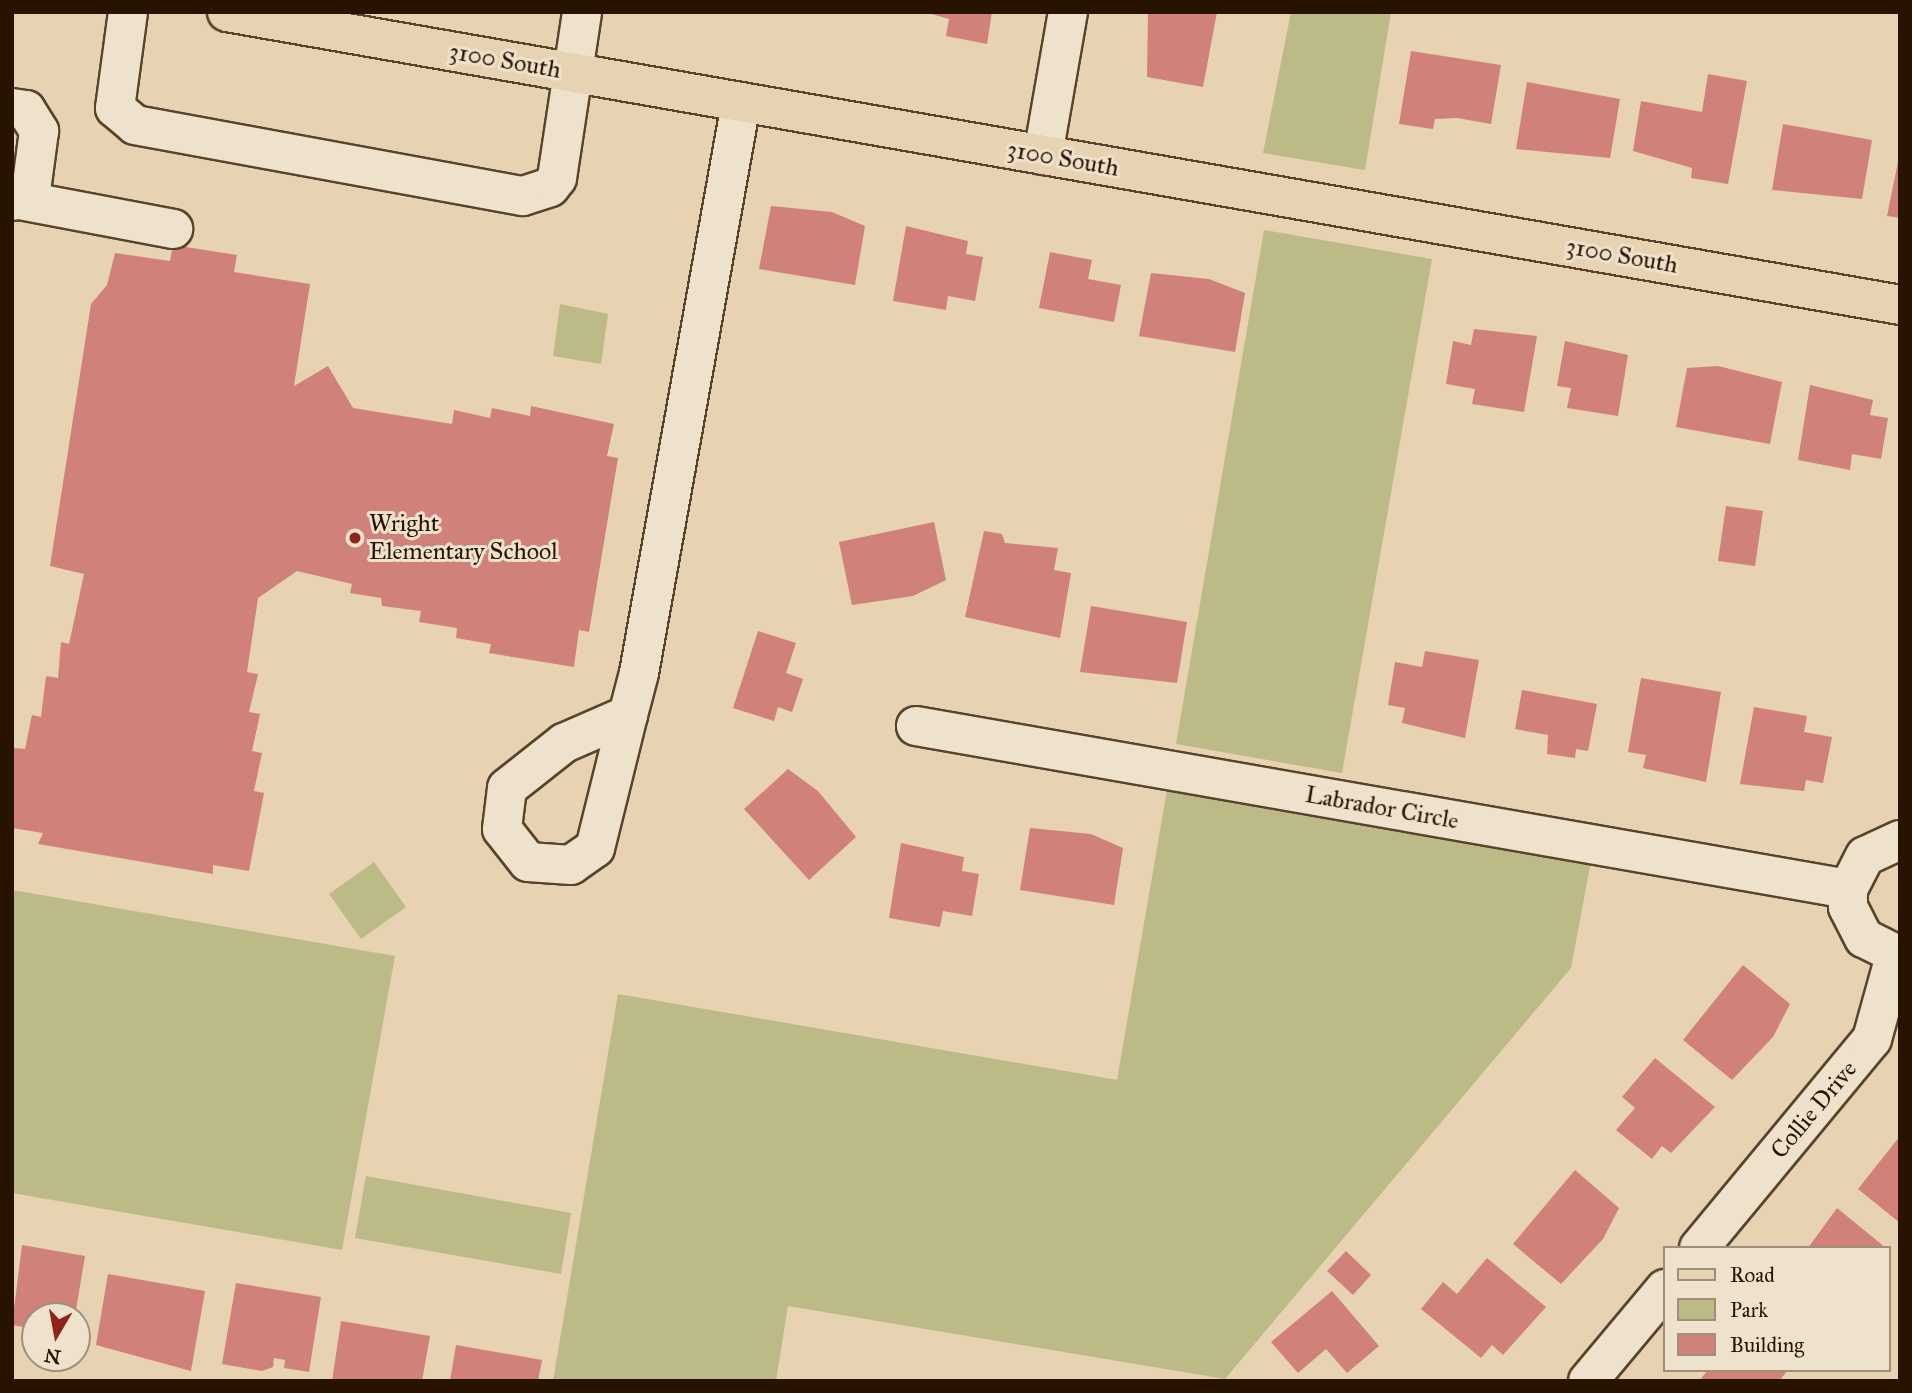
<!DOCTYPE html>
<style>
body{margin:0}
#map{position:relative;width:1912px;height:1393px;overflow:hidden;background:#e7d3b1;font-family:"IM FELL Great Primer",serif}
div>[style]{position:absolute}
.green>*{inset:0;background:#bcba87}
.building>*{inset:0;background:#cf817a}
.roads{filter:drop-shadow(2px 0 #58432c) drop-shadow(-2px 0 #58432c) drop-shadow(0 2px #58432c) drop-shadow(0 -2px #58432c)}
.minor>*{height:38px;margin:-19px;padding:0 19px;transform-origin:19px;border-radius:19px;background:#efe2cc}
.major>*{height:38px;margin:-19px;padding:0 19px;transform-origin:19px;border-radius:19px;background:#e7d3b1}
.dots>*{width:19px;height:19px;translate:-50% -50%;box-sizing:border-box;border:4px solid #efe2cc;border-radius:50%}
span{translate:-50% -50%;white-space:nowrap;text-align:center;line-height:1.15;-webkit-text-stroke:6px #efe2cc;paint-order:stroke}
.street-label{font-size:24px;color:#281300}
.poi-label{font-size:24px;color:#281300}
.left{translate:0 -50%;text-align:left}
.frame{position:absolute;inset:0;border:14px solid #281300;pointer-events:none}
.legend{position:absolute;left:1663px;top:1246px;width:228px;height:126px;box-sizing:border-box;background:#efe2cc;border:2px solid #9f8f7a;margin:0;padding:9px 12px;list-style:none;font-size:21px;color:#281300}
.legend li{display:flex;align-items:center;gap:14px;height:35px}
.legend b{width:35px;border:2px solid #9f8f7a}
.north{position:absolute;left:21px;top:1302px;width:70px;height:70px;box-sizing:border-box;background:#efe2cc;border:2px solid #9f8f7a;border-radius:50%;rotate:190deg;font-size:19px;font-weight:700;line-height:28px;text-align:center;color:#281300}
.north::after{content:'';display:block;margin:auto;width:24px;height:32px;background:#8f2418;clip-path:polygon(50% 0,100% 100%,50% 72%,0 100%)}
</style>
<div id="map">
<div class="green">
<div style="clip-path:polygon(1291px 12px,1391px 12px,1365px 170px,1263px 153px)"></div>
<div style="clip-path:polygon(1264px 230px,1432px 259px,1342px 773px,1176px 744px)"></div>
<div style="clip-path:polygon(560px 304px,608px 314px,601px 364px,553px 356px)"></div>
<div style="clip-path:polygon(1167px 790px,1591px 861px,1571px 968px,1225px 1379px,788px 1306px,776px 1381px,553px 1381px,618px 994px,1117px 1080px)"></div>
<div style="clip-path:polygon(374px 862px,406px 907px,361px 939px,329px 894px)"></div>
<div style="clip-path:polygon(12px 890px,395px 956px,342px 1250px,12px 1193px)"></div>
<div style="clip-path:polygon(366px 1176px,571px 1213px,561px 1274px,355px 1238px)"></div>
</div>
<div class="building">
<div style="clip-path:polygon(925px 12px,992px 12px,987px 44px,946px 36px,949px 19px)"></div>
<div style="clip-path:polygon(1148px 12px,1217px 12px,1203px 87px,1147px 77px)"></div>
<div style="clip-path:polygon(1411px 51px,1501px 65px,1491px 124px,1457px 118px,1435px 119px,1433px 129px,1399px 124px)"></div>
<div style="clip-path:polygon(1708px 74px,1747px 81px,1728px 184px,1691px 178px,1692px 168px,1633px 151px,1641px 101px,1702px 112px)"></div>
<div style="clip-path:polygon(1527px 82px,1620px 99px,1610px 158px,1516px 149px)"></div>
<div style="clip-path:polygon(1783px 124px,1872px 140px,1862px 199px,1772px 190px)"></div>
<div style="clip-path:polygon(1900px 152px,1900px 218px,1887px 216px)"></div>
<div style="clip-path:polygon(771px 206px,832px 212px,865px 226px,855px 285px,759px 269px)"></div>
<div style="clip-path:polygon(906px 226px,968px 241px,966px 254px,983px 257px,975px 301px,948px 296px,946px 310px,893px 301px)"></div>
<div style="clip-path:polygon(173px 245px,237px 255px,234px 272px,310px 284px,294px 386px,328px 366px,353px 408px,452px 424px,454px 410px,490px 418px,492px 408px,530px 416px,531px 406px,614px 424px,607px 456px,618px 458px,589px 632px,579px 630px,574px 667px,489px 653px,491px 644px,456px 638px,457px 628px,419px 622px,421px 611px,382px 606px,381px 598px,350px 593px,352px 584px,297px 571px,258px 598px,247px 672px,258px 674px,249px 712px,260px 714px,252px 751px,262px 753px,254px 791px,264px 793px,249px 871px,213px 865px,213px 874px,38px 844px,43px 833px,12px 828px,14px 748px,25px 749px,32px 715px,41px 717px,46px 676px,58px 678px,61px 642px,69px 644px,84px 574px,50px 566px,91px 304px,107px 285px,115px 253px,170px 261px)"></div>
<div style="clip-path:polygon(1050px 252px,1092px 260px,1088px 279px,1121px 285px,1114px 322px,1039px 308px)"></div>
<div style="clip-path:polygon(1151px 273px,1209px 279px,1245px 293px,1235px 352px,1139px 336px)"></div>
<div style="clip-path:polygon(1474px 329px,1537px 336px,1524px 412px,1472px 404px,1475px 389px,1446px 384px,1453px 341px,1471px 345px)"></div>
<div style="clip-path:polygon(1565px 341px,1628px 355px,1618px 416px,1567px 408px,1571px 388px,1557px 386px)"></div>
<div style="clip-path:polygon(1718px 366px,1782px 382px,1770px 444px,1676px 427px,1687px 368px)"></div>
<div style="clip-path:polygon(1810px 385px,1873px 400px,1870px 415px,1888px 418px,1881px 459px,1852px 454px,1850px 470px,1798px 460px)"></div>
<div style="clip-path:polygon(1726px 506px,1763px 511px,1755px 566px,1718px 561px)"></div>
<div style="clip-path:polygon(934px 522px,946px 580px,913px 596px,852px 605px,839px 542px)"></div>
<div style="clip-path:polygon(984px 531px,1002px 534px,1005px 543px,1058px 548px,1054px 570px,1071px 573px,1060px 638px,965px 617px)"></div>
<div style="clip-path:polygon(1091px 606px,1187px 622px,1177px 683px,1080px 672px)"></div>
<div style="clip-path:polygon(758px 631px,796px 643px,786px 673px,803px 679px,792px 712px,778px 707px,774px 721px,733px 708px)"></div>
<div style="clip-path:polygon(1425px 651px,1479px 660px,1465px 738px,1402px 723px,1405px 708px,1388px 705px,1395px 662px,1422px 667px)"></div>
<div style="clip-path:polygon(1641px 678px,1721px 692px,1706px 782px,1643px 768px,1646px 755px,1628px 752px)"></div>
<div style="clip-path:polygon(1522px 690px,1597px 704px,1588px 751px,1576px 749px,1575px 758px,1547px 754px,1548px 735px,1515px 729px)"></div>
<div style="clip-path:polygon(1754px 707px,1807px 716px,1804px 732px,1832px 737px,1823px 783px,1806px 780px,1804px 791px,1740px 784px)"></div>
<div style="clip-path:polygon(788px 769px,818px 791px,856px 837px,809px 880px,744px 809px)"></div>
<div style="clip-path:polygon(1030px 828px,1091px 834px,1123px 848px,1114px 905px,1020px 890px)"></div>
<div style="clip-path:polygon(901px 843px,964px 857px,962px 871px,979px 874px,972px 916px,943px 911px,940px 927px,889px 918px)"></div>
<div style="clip-path:polygon(1743px 965px,1790px 1004px,1773px 1037px,1732px 1080px,1683px 1040px)"></div>
<div style="clip-path:polygon(1655px 1058px,1715px 1107px,1671px 1153px,1662px 1146px,1652px 1159px,1616px 1130px,1635px 1108px,1622px 1097px)"></div>
<div style="clip-path:polygon(1900px 1136px,1900px 1223px,1858px 1189px)"></div>
<div style="clip-path:polygon(1575px 1170px,1619px 1208px,1603px 1239px,1561px 1284px,1513px 1244px)"></div>
<div style="clip-path:polygon(1837px 1208px,1886px 1248px,1808px 1248px)"></div>
<div style="clip-path:polygon(22px 1245px,85px 1256px,75px 1316px,35px 1316px,35px 1337px,28px 1336px,29px 1328px,12px 1325px)"></div>
<div style="clip-path:polygon(1346px 1251px,1371px 1275px,1353px 1295px,1327px 1271px)"></div>
<div style="clip-path:polygon(1487px 1258px,1546px 1307px,1503px 1355px,1492px 1345px,1481px 1358px,1421px 1309px,1443px 1282px,1457px 1294px)"></div>
<div style="clip-path:polygon(108px 1274px,205px 1291px,191px 1371px,96px 1345px)"></div>
<div style="clip-path:polygon(236px 1283px,321px 1297px,309px 1372px,284px 1368px,285px 1360px,274px 1358px,273px 1367px,262px 1371px,222px 1364px)"></div>
<div style="clip-path:polygon(1332px 1291px,1379px 1346px,1347px 1373px,1326px 1349px,1298px 1373px,1271px 1342px)"></div>
<div style="clip-path:polygon(341px 1321px,430px 1336px,422px 1381px,332px 1381px)"></div>
<div style="clip-path:polygon(456px 1345px,542px 1360px,538px 1381px,450px 1381px)"></div>
<div style="clip-path:polygon(1708px 1370px,1788px 1370px,1779px 1381px,1699px 1381px)"></div>
</div>
<div class="roads">
<div class="minor">
<div style="left:128px;top:12px;width:97px;rotate:97.7deg"></div>
<div style="left:115px;top:108px;width:26px;rotate:40deg"></div>
<div style="left:135px;top:125px;width:394px;rotate:10.4deg"></div>
<div style="left:523px;top:196px;width:28px;rotate:-18deg"></div>
<div style="left:550px;top:187px;width:11px;rotate:-52deg"></div>
<div style="left:557px;top:178px;width:168px;rotate:-81.4deg"></div>
<div style="left:12px;top:108px;width:14px;rotate:8deg"></div>
<div style="left:26px;top:110px;width:25px;rotate:58deg"></div>
<div style="left:39px;top:131px;width:61px;rotate:97.6deg"></div>
<div style="left:31px;top:191px;width:21px;rotate:152deg"></div>
<div style="left:1043px;top:155px;width:145px;rotate:-80.1deg"></div>
<div style="left:20px;top:200px;width:156px;rotate:10.7deg"></div>
<div style="left:628px;top:715px;width:137px;rotate:103.9deg"></div>
<div style="left:595px;top:848px;width:29px;rotate:145deg"></div>
<div style="left:571px;top:865px;width:43px;rotate:-176deg"></div>
<div style="left:528px;top:862px;width:42px;rotate:-128.2deg"></div>
<div style="left:502px;top:829px;width:41px;rotate:-83deg"></div>
<div style="left:507px;top:788px;width:73px;rotate:-38.3deg"></div>
<div style="left:564px;top:743px;width:70px;rotate:-23.6deg"></div>
<div style="left:628px;top:715px;width:43px;rotate:-75.3deg"></div>
<div style="left:639px;top:673px;width:579px;rotate:-79.85deg"></div>
<div style="left:916px;top:726px;width:946px;rotate:9.92deg"></div>
<div style="left:1900px;top:840px;width:38px;rotate:155deg"></div>
<div style="left:1865px;top:856px;width:37px;rotate:117deg"></div>
<div style="left:1848px;top:889px;width:18px;rotate:90deg"></div>
<div style="left:1848px;top:907px;width:35px;rotate:63deg"></div>
<div style="left:1864px;top:938px;width:40px;rotate:26.6deg"></div>
<div style="left:1699px;top:1248px;width:271px;rotate:-50.4deg"></div>
<div style="left:1872px;top:1039px;width:86px;rotate:-74.5deg"></div>
<div style="left:1588px;top:1381px;width:120px;rotate:-50.1deg"></div>
</div>
<div class="major">
<div style="left:227px;top:12px;width:1698px;rotate:9.93deg"></div>
</div>
</div>
<div class="dots">
<div style="left:355px;top:538px;background:#8f2418"></div>
</div>
<div class="street-label">
<span style="left:505px;top:61px;rotate:10deg">3100 South</span>
<span style="left:1063px;top:159px;rotate:10deg">3100 South</span>
<span style="left:1622px;top:256px;rotate:10deg">3100 South</span>
<span style="left:1382px;top:808px;rotate:10deg">Labrador Circle</span>
<span style="left:1814px;top:1110px;rotate:-50deg">Collie Drive</span>
</div>
<div class="poi-label">
<span class="left" style="left:369px;top:538px">Wright<br>Elementary School</span>
</div>
<div class="frame"></div>
<ul class="legend">
<li><b style="height:9px;background:#e7d3b1"></b>Road</li>
<li><b style="height:19px;background:#bcba87"></b>Park</li>
<li><b style="height:19px;background:#cf817a"></b>Building</li>
</ul>
<div class="north">N</div>
</div>
